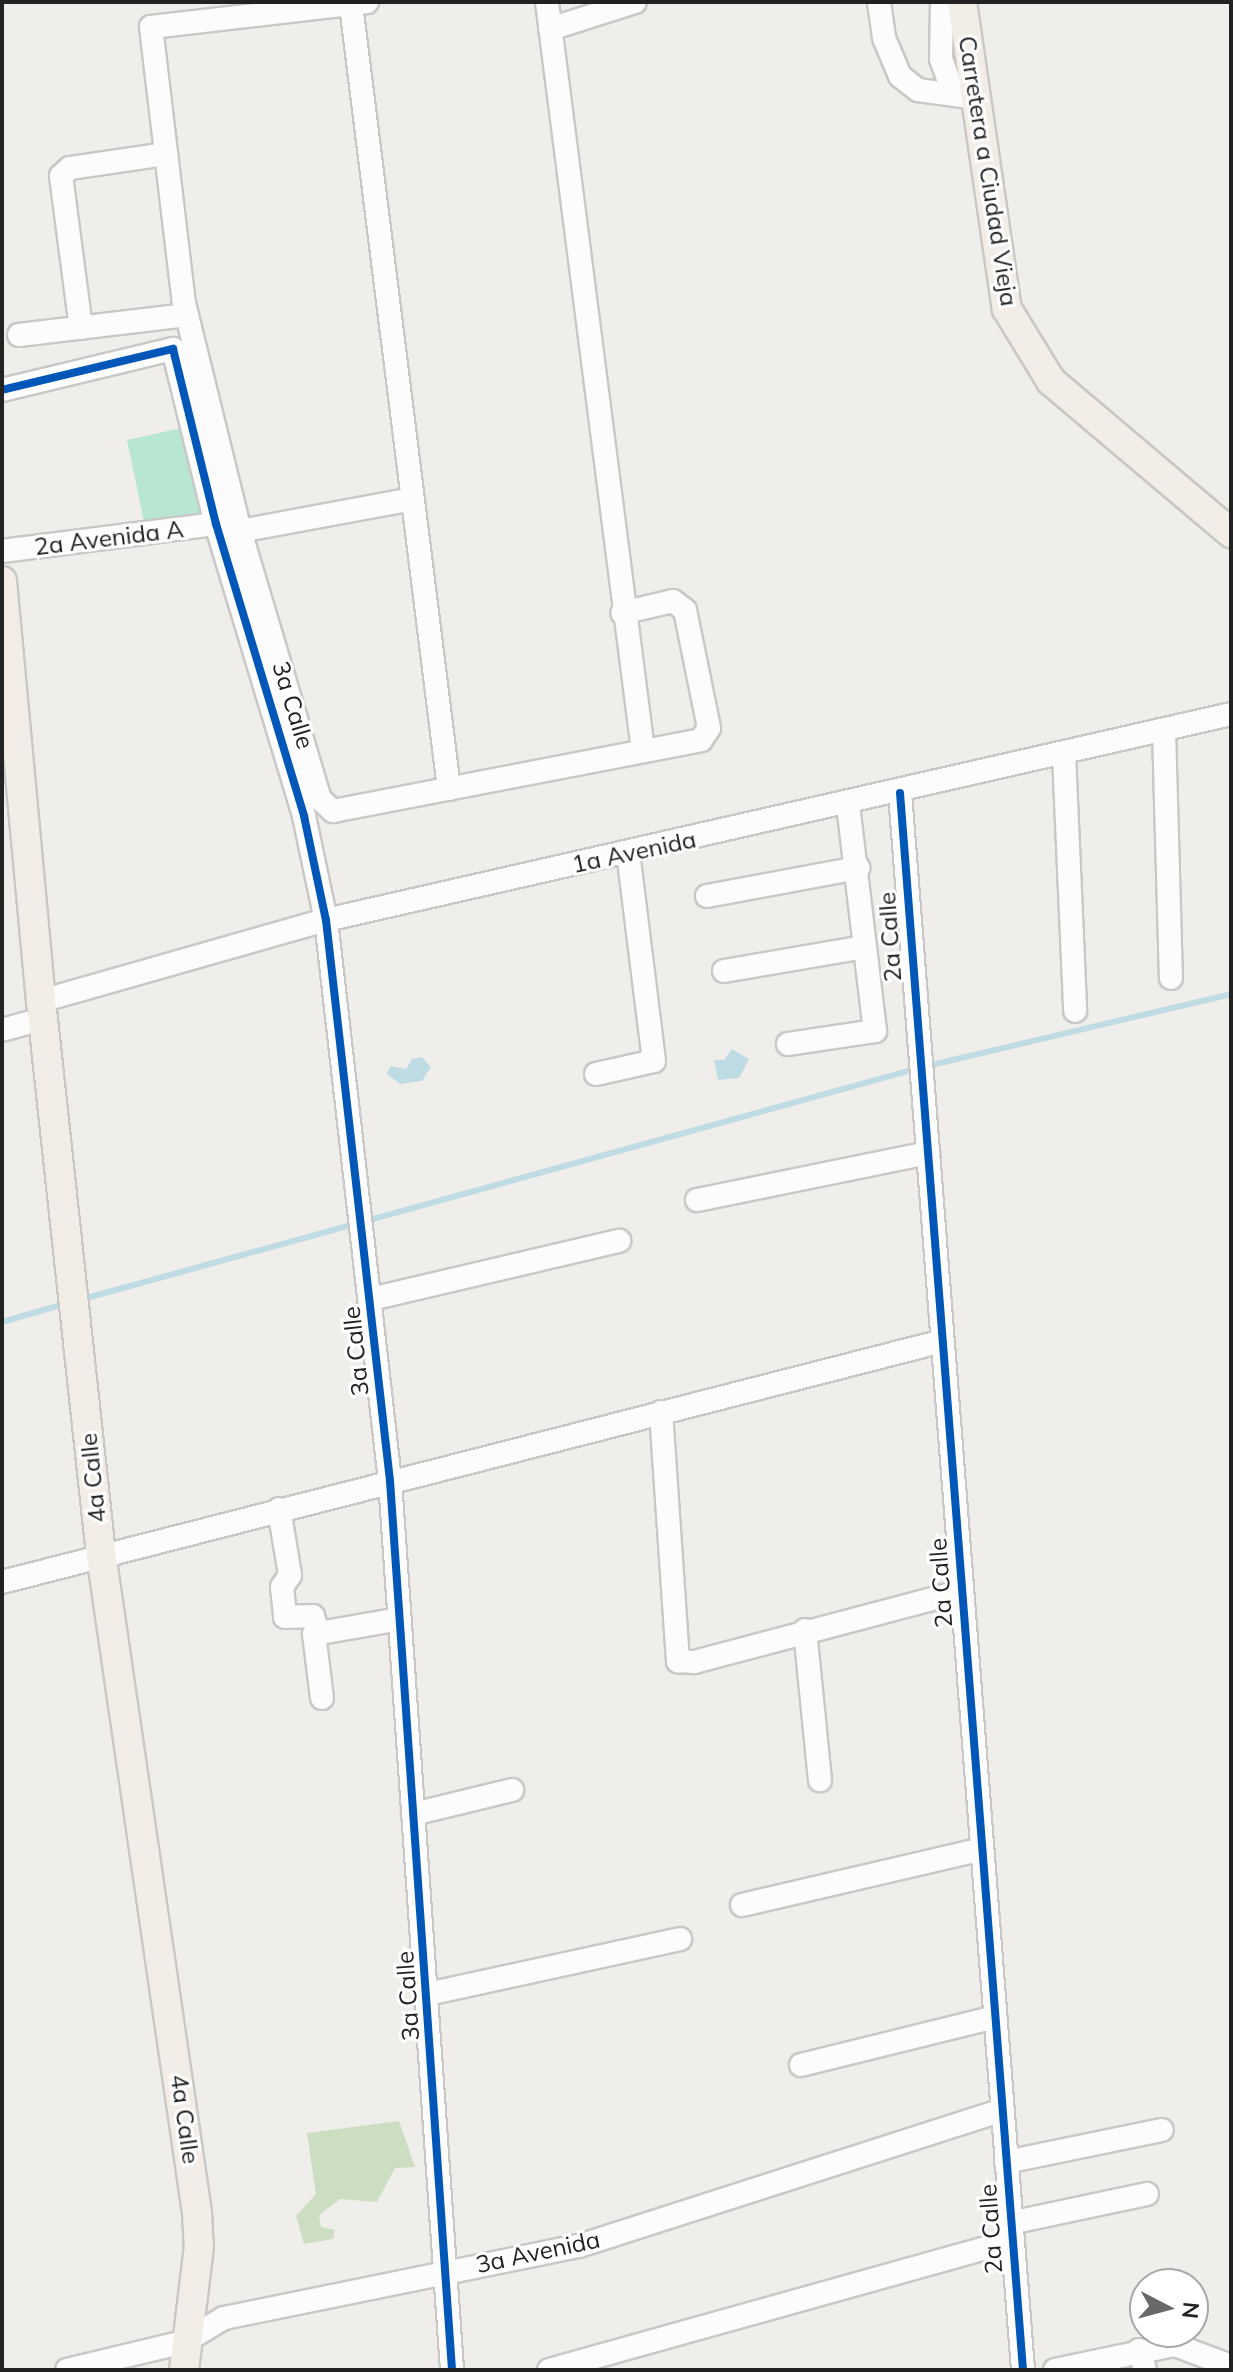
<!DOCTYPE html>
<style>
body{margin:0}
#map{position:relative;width:1233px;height:2372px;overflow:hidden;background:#f0eeeb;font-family:Mulish,sans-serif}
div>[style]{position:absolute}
.forest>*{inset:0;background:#cbdec1}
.pitch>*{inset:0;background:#b7e6d2}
.water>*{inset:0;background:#bfdbe3}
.stream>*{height:6px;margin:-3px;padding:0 3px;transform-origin:3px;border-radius:3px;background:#bfdbe3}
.roads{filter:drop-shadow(2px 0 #c9c8c7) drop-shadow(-2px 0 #c9c8c7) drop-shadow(0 2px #c9c8c7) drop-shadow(0 -2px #c9c8c7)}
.minor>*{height:22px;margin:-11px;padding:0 11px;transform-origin:11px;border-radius:11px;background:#fdfcfc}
.major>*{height:28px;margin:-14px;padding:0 14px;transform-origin:14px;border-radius:14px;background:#f3ede7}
.cycleway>*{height:8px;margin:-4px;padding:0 4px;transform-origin:4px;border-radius:4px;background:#0057b8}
span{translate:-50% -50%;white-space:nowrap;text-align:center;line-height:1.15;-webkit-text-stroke:6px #fff;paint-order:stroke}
.street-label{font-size:24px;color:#222}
.frame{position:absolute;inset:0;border:4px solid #222;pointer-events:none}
.north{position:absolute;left:1129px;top:2268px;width:80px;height:80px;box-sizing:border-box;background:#fff;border:2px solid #a7a7a7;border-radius:50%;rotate:96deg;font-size:22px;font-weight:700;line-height:32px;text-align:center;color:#222}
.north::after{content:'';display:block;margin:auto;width:28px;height:36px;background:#6a6968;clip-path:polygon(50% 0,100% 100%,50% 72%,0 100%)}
</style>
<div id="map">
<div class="forest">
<div style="clip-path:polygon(399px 2121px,415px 2167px,395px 2168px,377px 2202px,340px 2199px,319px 2215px,321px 2227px,335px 2230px,333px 2239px,304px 2244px,296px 2216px,316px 2194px,307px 2133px)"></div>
</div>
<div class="pitch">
<div style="clip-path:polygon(186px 427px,206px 518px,146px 531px,127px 440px)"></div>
</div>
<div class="water">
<div style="clip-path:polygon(732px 1049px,749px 1059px,739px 1078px,718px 1080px,714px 1060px,724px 1060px)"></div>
<div style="clip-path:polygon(422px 1057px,431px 1067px,422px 1081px,400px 1084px,387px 1074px,390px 1066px,406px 1069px,412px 1059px)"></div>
</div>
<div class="stream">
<div style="left:927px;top:1066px;width:312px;rotate:-13.3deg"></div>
<div style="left:83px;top:1299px;width:864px;rotate:-15.44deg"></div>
<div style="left:2px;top:1322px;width:65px;rotate:-16.2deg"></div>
</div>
<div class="roads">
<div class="minor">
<div style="left:367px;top:2px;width:217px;rotate:173.4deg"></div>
<div style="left:151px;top:27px;width:278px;rotate:83.2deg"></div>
<div style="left:184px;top:303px;width:235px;rotate:76.2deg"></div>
<div style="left:240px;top:531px;width:280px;rotate:73.4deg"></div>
<div style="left:320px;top:799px;width:18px;rotate:43deg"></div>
<div style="left:333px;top:811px;width:375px;rotate:-10.9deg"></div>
<div style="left:701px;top:740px;width:14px;rotate:-56deg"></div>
<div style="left:709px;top:728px;width:120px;rotate:-101.5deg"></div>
<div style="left:685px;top:610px;width:15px;rotate:-143deg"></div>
<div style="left:673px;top:601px;width:52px;rotate:166.8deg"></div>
<div style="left:547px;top:2px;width:754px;rotate:82.69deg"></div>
<div style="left:879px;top:2px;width:36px;rotate:82deg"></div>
<div style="left:884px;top:38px;width:41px;rotate:67.2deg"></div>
<div style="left:900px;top:76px;width:23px;rotate:38deg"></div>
<div style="left:918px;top:90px;width:60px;rotate:7.7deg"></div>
<div style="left:942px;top:2px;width:57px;rotate:91deg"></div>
<div style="left:941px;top:59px;width:38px;rotate:70deg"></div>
<div style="left:351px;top:5px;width:790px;rotate:82.87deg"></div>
<div style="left:550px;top:29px;width:89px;rotate:-17.6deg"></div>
<div style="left:81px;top:328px;width:153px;rotate:-97.5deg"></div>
<div style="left:61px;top:176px;width:12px;rotate:-42deg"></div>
<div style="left:70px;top:168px;width:97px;rotate:-8.3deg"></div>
<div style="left:19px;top:335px;width:169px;rotate:-6.8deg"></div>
<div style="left:2px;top:390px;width:176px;rotate:-13.5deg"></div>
<div style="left:173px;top:349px;width:180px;rotate:76.2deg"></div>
<div style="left:216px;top:524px;width:305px;rotate:73.2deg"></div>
<div style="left:304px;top:816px;width:106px;rotate:78.1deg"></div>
<div style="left:326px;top:920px;width:565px;rotate:83.49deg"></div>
<div style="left:390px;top:1481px;width:891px;rotate:86.01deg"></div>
<div style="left:240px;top:531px;width:175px;rotate:-10.5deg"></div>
<div style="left:2px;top:551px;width:216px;rotate:-7.2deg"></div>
<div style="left:1164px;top:730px;width:248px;rotate:88.4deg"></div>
<div style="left:1064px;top:754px;width:257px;rotate:87.5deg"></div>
<div style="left:900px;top:793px;width:1582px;rotate:85.54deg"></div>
<div style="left:707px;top:896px;width:154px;rotate:-10.5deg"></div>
<div style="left:724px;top:971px;width:143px;rotate:-9.7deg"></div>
<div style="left:41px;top:1001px;width:296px;rotate:-15.9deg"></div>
<div style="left:326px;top:920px;width:928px;rotate:-12.82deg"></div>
<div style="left:2px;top:1030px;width:41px;rotate:-15.4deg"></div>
<div style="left:788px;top:1044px;width:88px;rotate:-8.5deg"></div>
<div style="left:875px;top:1031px;width:228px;rotate:-96.8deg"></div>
<div style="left:596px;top:1074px;width:59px;rotate:-12.6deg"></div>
<div style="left:654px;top:1061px;width:210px;rotate:-97.1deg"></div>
<div style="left:697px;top:1200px;width:236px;rotate:-11.5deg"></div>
<div style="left:371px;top:1299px;width:255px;rotate:-13.2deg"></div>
<div style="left:661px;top:1412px;width:250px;rotate:86.1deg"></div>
<div style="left:678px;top:1661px;width:16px;rotate:4deg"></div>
<div style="left:694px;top:1662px;width:277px;rotate:-14.8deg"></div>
<div style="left:279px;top:1509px;width:67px;rotate:80.5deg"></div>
<div style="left:290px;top:1575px;width:14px;rotate:124deg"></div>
<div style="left:282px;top:1587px;width:30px;rotate:84deg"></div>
<div style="left:285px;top:1617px;width:28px;rotate:-2deg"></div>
<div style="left:313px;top:1616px;width:18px;rotate:74deg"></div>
<div style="left:2px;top:1582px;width:971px;rotate:-14.37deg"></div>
<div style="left:805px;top:1630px;width:151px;rotate:84.3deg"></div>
<div style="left:322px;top:1698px;width:64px;rotate:-97.1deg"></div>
<div style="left:314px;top:1634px;width:87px;rotate:-9.9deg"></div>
<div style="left:413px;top:1814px;width:102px;rotate:-13.6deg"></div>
<div style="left:742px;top:1905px;width:246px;rotate:-13.1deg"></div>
<div style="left:428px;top:1994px;width:258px;rotate:-12.3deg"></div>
<div style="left:801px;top:2065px;width:200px;rotate:-13.9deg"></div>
<div style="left:1006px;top:2162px;width:159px;rotate:-11.6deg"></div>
<div style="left:1010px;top:2223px;width:140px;rotate:-12deg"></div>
<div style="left:1139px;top:2350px;width:21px;rotate:73deg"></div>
<div style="left:67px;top:2370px;width:120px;rotate:-13.5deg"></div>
<div style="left:184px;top:2342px;width:47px;rotate:-31deg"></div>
<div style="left:224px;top:2318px;width:362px;rotate:-11.5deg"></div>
<div style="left:579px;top:2246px;width:445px;rotate:-17.8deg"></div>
<div style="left:549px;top:2370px;width:480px;rotate:-15.6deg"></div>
<div style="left:1055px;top:2370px;width:123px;rotate:-11.8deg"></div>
<div style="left:1175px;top:2345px;width:60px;rotate:20.6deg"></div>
</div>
<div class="major">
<div style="left:962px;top:2px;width:310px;rotate:81.7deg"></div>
<div style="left:1007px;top:309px;width:84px;rotate:58.6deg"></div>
<div style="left:1051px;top:381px;width:236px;rotate:40.2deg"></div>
<div style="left:2px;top:581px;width:422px;rotate:84.7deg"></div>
<div style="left:41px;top:1001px;width:556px;rotate:83.81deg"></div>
<div style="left:101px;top:1554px;width:666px;rotate:81.71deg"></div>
<div style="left:197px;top:2213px;width:33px;rotate:87deg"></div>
<div style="left:199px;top:2246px;width:125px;rotate:96.9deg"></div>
</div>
</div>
<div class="cycleway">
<div style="left:2px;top:390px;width:176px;rotate:-13.5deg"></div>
<div style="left:173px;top:349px;width:180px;rotate:76.2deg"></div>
<div style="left:216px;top:524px;width:305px;rotate:73.2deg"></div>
<div style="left:304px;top:816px;width:106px;rotate:78.1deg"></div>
<div style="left:326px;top:920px;width:565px;rotate:83.49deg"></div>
<div style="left:390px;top:1481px;width:891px;rotate:86.01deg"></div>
<div style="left:900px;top:793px;width:1582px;rotate:85.54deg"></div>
</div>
<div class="street-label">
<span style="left:988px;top:171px;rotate:81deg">Carretera a Ciudad Vieja</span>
<span style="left:109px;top:538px;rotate:-7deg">2a Avenida A</span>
<span style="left:293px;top:705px;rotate:73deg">3a Calle</span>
<span style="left:634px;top:852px;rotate:-12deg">1a Avenida</span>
<span style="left:890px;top:937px;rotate:-94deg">2a Calle</span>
<span style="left:356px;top:1351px;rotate:-96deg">3a Calle</span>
<span style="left:93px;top:1478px;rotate:-96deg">4a Calle</span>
<span style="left:941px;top:1583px;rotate:-94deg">2a Calle</span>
<span style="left:408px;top:1996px;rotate:-94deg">3a Calle</span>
<span style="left:185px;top:2119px;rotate:82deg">4a Calle</span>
<span style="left:991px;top:2229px;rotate:-94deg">2a Calle</span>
<span style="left:538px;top:2252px;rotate:-12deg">3a Avenida</span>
</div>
<div class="frame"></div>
<div class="north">N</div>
</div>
